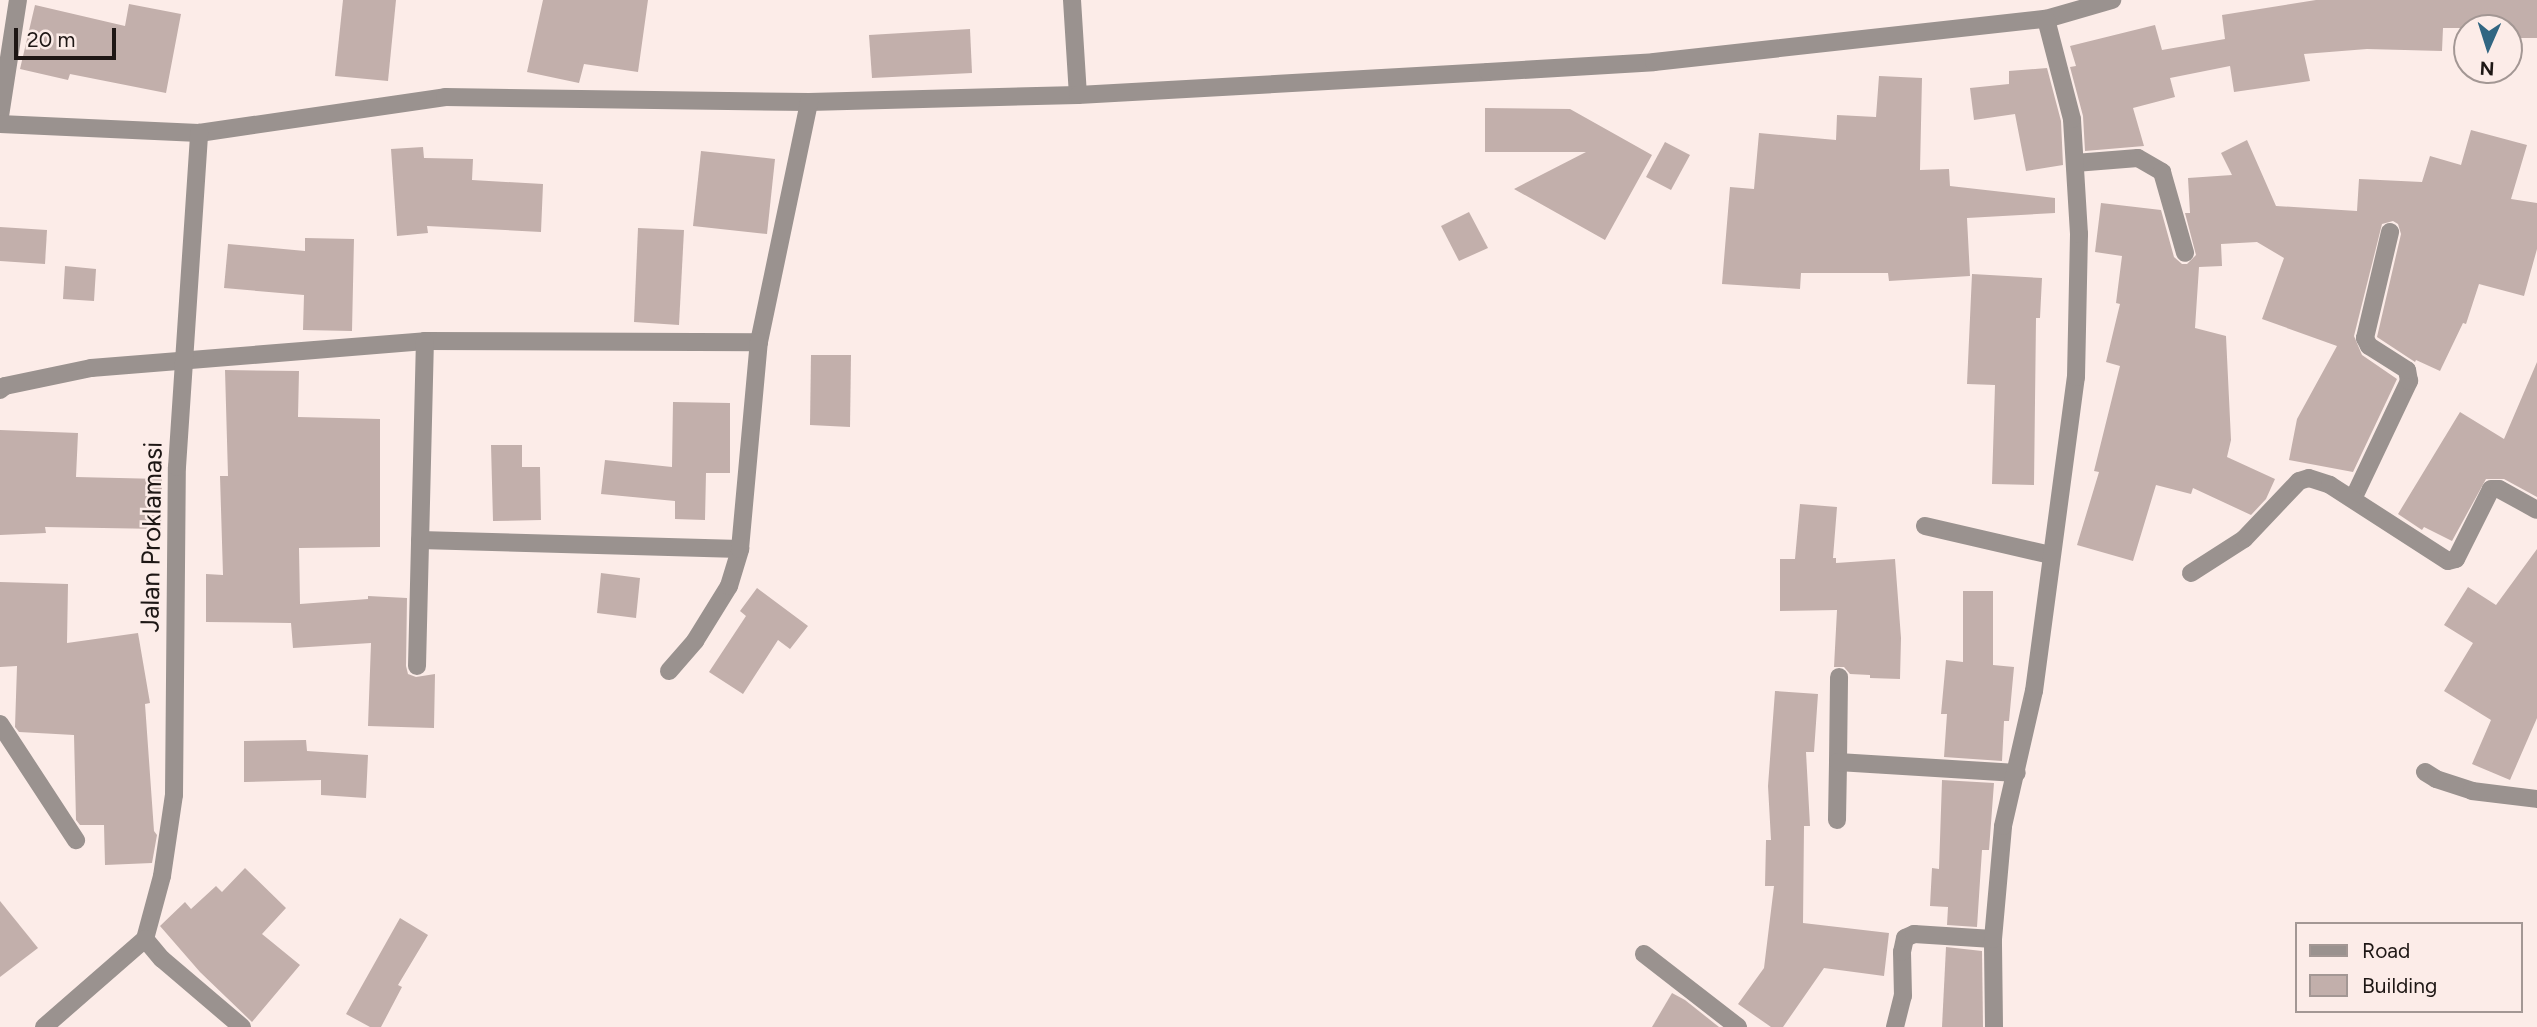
<!DOCTYPE html>
<style>
body{margin:0}
#map{position:relative;width:2537px;height:1027px;overflow:hidden;background:#fcece8;font-family:Figtree,sans-serif}
div>[style]{position:absolute}
.building>*{inset:0;background:#c2afab}
.minor>*{height:18px;margin:-9px;padding:0 9px;transform-origin:9px;border-radius:9px;background:#9a928f}
span{translate:-50% -50%;white-space:nowrap;text-align:center;line-height:1.15;-webkit-text-stroke:5px #fcece8;paint-order:stroke}
.street-label{font-size:26px;color:#1e1715}
.legend{position:absolute;left:2295px;top:922px;width:228px;height:91px;box-sizing:border-box;background:#fcece8;border:2px solid #a39794;margin:0;padding:9px 12px;list-style:none;font-size:21px;color:#1e1715}
.legend li{display:flex;align-items:center;gap:14px;height:35px}
.legend b{width:35px;border:2px solid #a39794}
.north{position:absolute;left:2453px;top:14px;width:70px;height:70px;box-sizing:border-box;background:#fcece8;border:2px solid #a39794;border-radius:50%;rotate:183deg;font-size:19px;font-weight:700;line-height:28px;text-align:center;color:#1e1715}
.north::after{content:'';display:block;margin:auto;width:24px;height:32px;background:#316682;clip-path:polygon(50% 0,100% 100%,50% 72%,0 100%)}
.scale{position:absolute;left:14px;top:28px;width:102px;height:32px;box-sizing:border-box;border:4px solid #1e1715;border-top:0;padding-left:9px;font-size:21px;line-height:24px;white-space:nowrap;color:#1e1715;-webkit-text-stroke:5px #fcece8;paint-order:stroke}
</style>
<div id="map">
<div class="building">
<div style="clip-path:polygon(343px 0,396px 0,388px 81px,335px 76px)"></div>
<div style="clip-path:polygon(543px 0,648px 0,638px 72px,584px 64px,579px 83px,527px 72px)"></div>
<div style="clip-path:polygon(2316px 0,2537px 0,2537px 38px,2509px 38px,2509px 28px,2443px 28px,2442px 51px,2367px 49px,2304px 54px,2310px 81px,2234px 92px,2230px 66px,2170px 78px,2175px 97px,2133px 108px,2144px 146px,2085px 151px,2083px 116px,2070px 67px,2076px 66px,2070px 46px,2155px 25px,2162px 50px,2225px 39px,2222px 15px)"></div>
<div style="clip-path:polygon(129px 4px,181px 14px,166px 93px,70px 74px,68px 80px,20px 69px,35px 5px,125px 26px)"></div>
<div style="clip-path:polygon(970px 29px,972px 73px,872px 78px,869px 35px)"></div>
<div style="clip-path:polygon(2047px 68px,2061px 121px,2063px 165px,2026px 171px,2015px 114px,1974px 120px,1970px 88px,2009px 84px,2009px 71px)"></div>
<div style="clip-path:polygon(1879px 76px,1922px 78px,1920px 170px,1949px 169px,1950px 186px,2055px 198px,2055px 213px,1967px 218px,1970px 276px,1889px 281px,1888px 273px,1801px 273px,1800px 289px,1722px 284px,1730px 187px,1754px 189px,1759px 133px,1836px 140px,1837px 115px,1876px 117px)"></div>
<div style="clip-path:polygon(1485px 108px,1570px 109px,1652px 155px,1605px 240px,1514px 189px,1586px 152px,1485px 152px)"></div>
<div style="clip-path:polygon(2471px 130px,2527px 145px,2511px 199px,2537px 203px,2537px 249px,2524px 296px,2479px 284px,2466px 324px,2463px 323px,2440px 371px,2416px 360px,2415px 362px,2377px 337px,2401px 234px,2398px 224px,2393px 221px,2382px 224px,2354px 336px,2362px 355px,2397px 379px,2353px 472px,2289px 460px,2297px 419px,2337px 346px,2262px 319px,2284px 258px,2257px 242px,2221px 244px,2222px 266px,2199px 267px,2195px 328px,2226px 336px,2231px 440px,2227px 457px,2275px 479px,2266px 499px,2251px 515px,2193px 488px,2191px 494px,2156px 485px,2133px 561px,2077px 545px,2099px 472px,2094px 471px,2120px 366px,2106px 362px,2120px 304px,2116px 303px,2122px 256px,2095px 252px,2101px 203px,2161px 210px,2174px 257px,2182px 264px,2187px 264px,2196px 255px,2185px 213px,2190px 213px,2188px 178px,2232px 175px,2221px 153px,2247px 140px,2276px 206px,2357px 211px,2359px 179px,2422px 182px,2430px 156px,2461px 165px)"></div>
<div style="clip-path:polygon(1665px 142px,1690px 155px,1671px 190px,1646px 177px)"></div>
<div style="clip-path:polygon(423px 147px,424px 158px,473px 159px,472px 180px,543px 184px,541px 232px,427px 226px,428px 233px,397px 236px,391px 149px)"></div>
<div style="clip-path:polygon(701px 151px,775px 159px,767px 234px,693px 226px)"></div>
<div style="clip-path:polygon(1469px 212px,1488px 248px,1459px 261px,1441px 226px)"></div>
<div style="clip-path:polygon(0 227px,47px 230px,45px 264px,0 261px)"></div>
<div style="clip-path:polygon(638px 228px,684px 230px,679px 325px,634px 322px)"></div>
<div style="clip-path:polygon(305px 238px,354px 239px,352px 331px,303px 330px,304px 295px,224px 288px,228px 244px,305px 251px)"></div>
<div style="clip-path:polygon(65px 266px,96px 269px,94px 301px,63px 299px)"></div>
<div style="clip-path:polygon(1972px 274px,2042px 278px,2040px 318px,2036px 318px,2034px 485px,1992px 484px,1995px 385px,1967px 384px)"></div>
<div style="clip-path:polygon(811px 355px,851px 355px,850px 427px,810px 425px)"></div>
<div style="clip-path:polygon(2537px 362px,2537px 497px,2504px 479px,2486px 479px,2452px 541px,2424px 527px,2422px 530px,2398px 514px,2460px 412px,2504px 439px)"></div>
<div style="clip-path:polygon(225px 370px,299px 371px,298px 417px,380px 419px,380px 547px,299px 548px,300px 604px,368px 599px,368px 596px,407px 598px,406px 666px,408px 674px,416px 677px,435px 674px,434px 728px,368px 726px,371px 643px,293px 648px,291px 623px,206px 622px,206px 574px,223px 575px,220px 476px,228px 476px)"></div>
<div style="clip-path:polygon(673px 402px,730px 403px,730px 473px,706px 473px,705px 520px,675px 519px,675px 501px,601px 494px,605px 460px,672px 467px)"></div>
<div style="clip-path:polygon(0 430px,78px 433px,76px 477px,162px 479px,161px 529px,45px 527px,46px 533px,0 535px)"></div>
<div style="clip-path:polygon(491px 445px,522px 445px,522px 467px,540px 467px,541px 520px,493px 521px)"></div>
<div style="clip-path:polygon(1800px 504px,1837px 507px,1833px 558px,1836px 558px,1836px 563px,1895px 559px,1901px 638px,1900px 679px,1870px 678px,1870px 675px,1850px 674px,1844px 667px,1834px 667px,1837px 610px,1780px 611px,1780px 559px,1795px 559px)"></div>
<div style="clip-path:polygon(2537px 549px,2537px 718px,2510px 780px,2472px 764px,2491px 720px,2444px 691px,2473px 643px,2444px 625px,2468px 587px,2496px 605px)"></div>
<div style="clip-path:polygon(601px 573px,640px 578px,636px 618px,597px 613px)"></div>
<div style="clip-path:polygon(0 582px,68px 584px,67px 643px,138px 633px,150px 703px,145px 704px,154px 831px,157px 835px,152px 863px,105px 865px,104px 825px,80px 825px,76px 820px,74px 735px,19px 732px,15px 727px,17px 666px,0 667px)"></div>
<div style="clip-path:polygon(757px 588px,808px 626px,790px 649px,778px 640px,743px 694px,709px 672px,746px 616px,740px 611px)"></div>
<div style="clip-path:polygon(1963px 591px,1993px 591px,1993px 665px,2014px 667px,2009px 721px,2004px 721px,2002px 761px,1944px 757px,1947px 714px,1941px 714px,1946px 660px,1963px 662px)"></div>
<div style="clip-path:polygon(1775px 691px,1818px 694px,1814px 752px,1806px 752px,1810px 826px,1804px 826px,1803px 923px,1889px 933px,1884px 976px,1824px 968px,1783px 1027px,1771px 1027px,1738px 1004px,1764px 968px,1774px 886px,1765px 886px,1766px 840px,1771px 840px,1768px 786px)"></div>
<div style="clip-path:polygon(306px 740px,307px 751px,368px 755px,366px 798px,321px 795px,321px 780px,244px 782px,244px 741px)"></div>
<div style="clip-path:polygon(1942px 780px,1994px 783px,1989px 850px,1982px 850px,1977px 927px,1947px 925px,1948px 907px,1930px 906px,1932px 868px,1939px 869px)"></div>
<div style="clip-path:polygon(245px 868px,286px 908px,262px 934px,300px 965px,252px 1022px,200px 972px,160px 926px,185px 902px,191px 909px,216px 886px,222px 892px)"></div>
<div style="clip-path:polygon(0 901px,38px 948px,0 977px)"></div>
<div style="clip-path:polygon(400px 918px,428px 935px,398px 985px,402px 987px,381px 1027px,370px 1027px,346px 1014px)"></div>
<div style="clip-path:polygon(1946px 947px,1982px 951px,1983px 1027px,1942px 1027px)"></div>
<div style="clip-path:polygon(1672px 993px,1685px 1000px,1719px 1027px,1652px 1027px)"></div>
</div>
<div class="minor">
<div style="left:1072px;top:0;width:95px;rotate:86.4deg"></div>
<div style="left:0;top:116px;width:117px;rotate:-81.2deg"></div>
<div style="left:0;top:124px;width:199px;rotate:2.6deg"></div>
<div style="left:199px;top:133px;width:249px;rotate:-8.3deg"></div>
<div style="left:445px;top:97px;width:364px;rotate:0.8deg"></div>
<div style="left:809px;top:102px;width:269px;rotate:-1.5deg"></div>
<div style="left:1078px;top:95px;width:411px;rotate:-3.2deg"></div>
<div style="left:1488px;top:72px;width:166px;rotate:-3.4deg"></div>
<div style="left:1654px;top:62px;width:394px;rotate:-6.3deg"></div>
<div style="left:2046px;top:19px;width:69px;rotate:-16.1deg"></div>
<div style="left:2075px;top:163px;width:63px;rotate:-4.5deg"></div>
<div style="left:2138px;top:158px;width:28px;rotate:30deg"></div>
<div style="left:2162px;top:172px;width:84px;rotate:74.1deg"></div>
<div style="left:0;top:390px;width:6px;rotate:-39deg"></div>
<div style="left:5px;top:386px;width:88px;rotate:-11.8deg"></div>
<div style="left:91px;top:368px;width:335px;rotate:-4.6deg"></div>
<div style="left:425px;top:341px;width:334px;rotate:0.2deg"></div>
<div style="left:759px;top:342px;width:245px;rotate:-78.2deg"></div>
<div style="left:2353px;top:499px;width:131px;rotate:-64.6deg"></div>
<div style="left:2409px;top:381px;width:11px;rotate:-100deg"></div>
<div style="left:2407px;top:370px;width:45px;rotate:-147.7deg"></div>
<div style="left:2369px;top:346px;width:9px;rotate:-117deg"></div>
<div style="left:2365px;top:338px;width:109px;rotate:-76.7deg"></div>
<div style="left:1925px;top:526px;width:129px;rotate:13deg"></div>
<div style="left:420px;top:540px;width:320px;rotate:1.6deg"></div>
<div style="left:2191px;top:573px;width:63px;rotate:-32.7deg"></div>
<div style="left:2244px;top:539px;width:80px;rotate:-46.5deg"></div>
<div style="left:2299px;top:481px;width:10px;rotate:-17deg"></div>
<div style="left:2309px;top:478px;width:22px;rotate:18deg"></div>
<div style="left:2330px;top:485px;width:140px;rotate:32.8deg"></div>
<div style="left:2448px;top:561px;width:8px;rotate:-14deg"></div>
<div style="left:2456px;top:559px;width:78px;rotate:-63.4deg"></div>
<div style="left:2491px;top:489px;width:8px"></div>
<div style="left:2499px;top:489px;width:43px;rotate:28.9deg"></div>
<div style="left:417px;top:666px;width:325px;rotate:-88.6deg"></div>
<div style="left:669px;top:671px;width:40px;rotate:-49deg"></div>
<div style="left:695px;top:641px;width:65px;rotate:-58.3deg"></div>
<div style="left:729px;top:586px;width:39px;rotate:-73deg"></div>
<div style="left:740px;top:549px;width:208px;rotate:-84.8deg"></div>
<div style="left:0;top:724px;width:139px;rotate:56.8deg"></div>
<div style="left:1838px;top:762px;width:85px;rotate:-89.3deg"></div>
<div style="left:2425px;top:772px;width:13px;rotate:32deg"></div>
<div style="left:2436px;top:779px;width:38px;rotate:18deg"></div>
<div style="left:2472px;top:791px;width:65px;rotate:7deg"></div>
<div style="left:1837px;top:820px;width:58px;rotate:-89deg"></div>
<div style="left:1838px;top:762px;width:179px;rotate:3.5deg"></div>
<div style="left:145px;top:939px;width:65px;rotate:-74.9deg"></div>
<div style="left:162px;top:876px;width:82px;rotate:-81.6deg"></div>
<div style="left:174px;top:795px;width:328px;rotate:-89.5deg"></div>
<div style="left:177px;top:467px;width:335px;rotate:-86.2deg"></div>
<div style="left:145px;top:939px;width:26px;rotate:50deg"></div>
<div style="left:162px;top:959px;width:105px;rotate:40.4deg"></div>
<div style="left:1644px;top:954px;width:119px;rotate:37.8deg"></div>
<div style="left:44px;top:1027px;width:134px;rotate:-41.1deg"></div>
<div style="left:1895px;top:1027px;width:32px;rotate:-76deg"></div>
<div style="left:1903px;top:996px;width:44px;rotate:-91.3deg"></div>
<div style="left:1902px;top:952px;width:14px;rotate:-78deg"></div>
<div style="left:1905px;top:938px;width:10px;rotate:-24deg"></div>
<div style="left:1914px;top:934px;width:79px;rotate:3.6deg"></div>
<div style="left:1994px;top:1027px;width:88px;rotate:-90.7deg"></div>
<div style="left:1993px;top:939px;width:113px;rotate:-84.9deg"></div>
<div style="left:2003px;top:826px;width:139px;rotate:-77.1deg"></div>
<div style="left:2034px;top:691px;width:317px;rotate:-82.4deg"></div>
<div style="left:2076px;top:377px;width:143px;rotate:-88.8deg"></div>
<div style="left:2079px;top:234px;width:115px;rotate:-93.5deg"></div>
<div style="left:2072px;top:119px;width:103px;rotate:-104.6deg"></div>
</div>
<div class="street-label">
<span style="left:152px;top:537px;rotate:-89deg">Jalan Proklamasi</span>
</div>
<ul class="legend">
<li><b style="height:9px;background:#9a928f"></b>Road</li>
<li><b style="height:19px;background:#c2afab"></b>Building</li>
</ul>
<div class="north">N</div>
<div class="scale">20 m</div>
</div>
